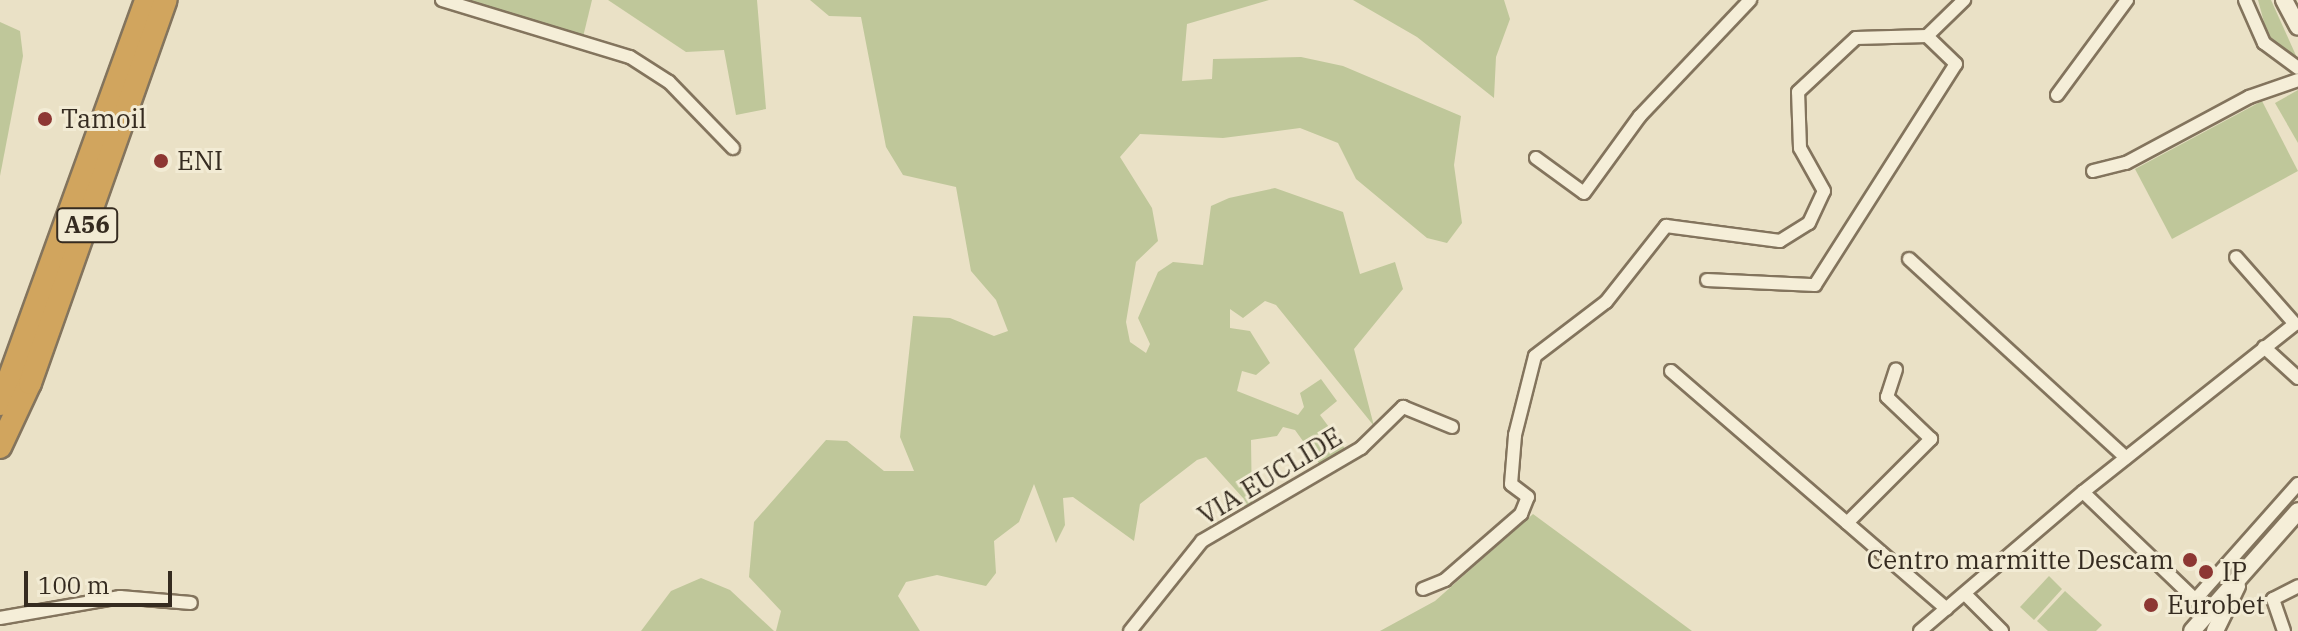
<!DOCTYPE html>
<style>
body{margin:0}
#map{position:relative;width:2298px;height:631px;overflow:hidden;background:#eae1c6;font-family:"IBM Plex Serif",serif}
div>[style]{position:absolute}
.green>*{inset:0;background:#bfc79a}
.roads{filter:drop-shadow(2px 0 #83745d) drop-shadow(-2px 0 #83745d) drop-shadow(0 2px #83745d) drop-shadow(0 -2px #83745d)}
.street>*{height:12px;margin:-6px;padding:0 6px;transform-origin:6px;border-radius:6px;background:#f5eed8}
.secondary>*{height:16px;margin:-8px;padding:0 8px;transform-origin:8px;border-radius:8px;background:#f5eed8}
.highway>*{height:22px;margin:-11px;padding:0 11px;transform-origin:11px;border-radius:11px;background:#d1a55e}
.dots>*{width:22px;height:22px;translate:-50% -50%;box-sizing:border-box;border:4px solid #f2ebd4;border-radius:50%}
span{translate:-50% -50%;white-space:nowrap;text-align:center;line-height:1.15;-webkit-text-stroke:6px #f2ebd4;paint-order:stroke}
.shield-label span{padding:2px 6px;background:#f2ebd4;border:2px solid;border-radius:6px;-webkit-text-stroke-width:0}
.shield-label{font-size:24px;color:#352b20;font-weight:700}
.poi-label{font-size:26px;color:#352b20}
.left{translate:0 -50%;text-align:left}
.right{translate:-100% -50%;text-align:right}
.street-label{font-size:26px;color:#352b20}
.scale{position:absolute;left:24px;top:571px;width:148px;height:36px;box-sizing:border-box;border:4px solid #352b20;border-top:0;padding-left:10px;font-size:24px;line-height:28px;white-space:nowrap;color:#352b20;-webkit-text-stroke:6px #f2ebd4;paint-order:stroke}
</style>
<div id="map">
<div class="green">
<div style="clip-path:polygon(458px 0,592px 0,583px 37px)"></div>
<div style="clip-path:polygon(608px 0,757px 0,766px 109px,736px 115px,724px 50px,686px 52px)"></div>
<div style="clip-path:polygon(810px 0,1269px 0,1187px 24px,1182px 81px,1212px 79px,1213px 59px,1301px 57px,1343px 66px,1461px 116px,1454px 165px,1462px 223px,1447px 243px,1427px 238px,1356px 179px,1338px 143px,1300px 128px,1223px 138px,1140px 134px,1120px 157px,1152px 208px,1158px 241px,1136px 262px,1126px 322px,1130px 342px,1146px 353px,1150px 344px,1138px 318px,1158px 272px,1173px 262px,1203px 265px,1211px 206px,1229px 198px,1275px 188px,1343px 212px,1360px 274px,1395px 262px,1403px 289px,1354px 349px,1374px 426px,1276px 305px,1265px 301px,1243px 318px,1230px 309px,1230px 328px,1250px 331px,1270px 363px,1256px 375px,1242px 371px,1237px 391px,1298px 415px,1304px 407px,1300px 393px,1321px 379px,1337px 401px,1320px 415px,1346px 450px,1321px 466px,1295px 430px,1283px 427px,1277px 436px,1251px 440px,1252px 509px,1245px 513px,1243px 498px,1206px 457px,1197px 460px,1140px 504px,1134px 541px,1073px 497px,1063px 498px,1065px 525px,1056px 543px,1034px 484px,1019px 522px,994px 541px,996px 573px,986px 586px,937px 575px,906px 582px,898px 596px,920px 631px,776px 631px,781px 611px,749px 577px,754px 522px,826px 440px,847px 441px,884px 471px,914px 471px,900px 437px,913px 316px,950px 318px,994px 336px,1008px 331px,996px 300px,971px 271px,956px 187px,903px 175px,886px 147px,861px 17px,829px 16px)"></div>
<div style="clip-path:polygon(1353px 0,1504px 0,1510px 19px,1496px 57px,1494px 98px,1417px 37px)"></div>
<div style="clip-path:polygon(2258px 0,2271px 0,2298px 60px,2269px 41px)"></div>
<div style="clip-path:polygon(0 22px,20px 31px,23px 56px,0 176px)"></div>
<div style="clip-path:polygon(2298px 90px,2298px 143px,2275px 103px)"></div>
<div style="clip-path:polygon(2262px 101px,2298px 171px,2172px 239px,2135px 169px)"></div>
<div style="clip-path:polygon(1533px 514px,1692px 631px,1380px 631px,1435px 601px)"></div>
<div style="clip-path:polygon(2049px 576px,2062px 589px,2034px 620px,2020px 607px)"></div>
<div style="clip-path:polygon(701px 578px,730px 590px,774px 631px,641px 631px,671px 591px)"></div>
<div style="clip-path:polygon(2065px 591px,2102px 625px,2096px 631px,2048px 631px,2037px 621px)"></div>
</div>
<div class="roads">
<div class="street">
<div style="left:442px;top:0;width:196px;rotate:16.9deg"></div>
<div style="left:630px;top:57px;width:46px;rotate:32.7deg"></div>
<div style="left:669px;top:82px;width:92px;rotate:45.9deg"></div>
<div style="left:2245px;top:0;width:47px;rotate:66.2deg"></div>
<div style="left:2264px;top:43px;width:42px;rotate:36.3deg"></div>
<div style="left:2057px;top:95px;width:118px;rotate:-53.6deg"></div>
<div style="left:1536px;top:158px;width:59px;rotate:36.1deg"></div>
<div style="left:1584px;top:193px;width:95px;rotate:-54deg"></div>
<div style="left:1640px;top:116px;width:160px;rotate:-46.5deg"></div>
<div style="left:2093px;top:171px;width:34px;rotate:-14deg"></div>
<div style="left:2126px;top:163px;width:140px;rotate:-28.2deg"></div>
<div style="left:2249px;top:97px;width:52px;rotate:-19.1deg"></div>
<div style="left:1909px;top:259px;width:294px;rotate:42.5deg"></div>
<div style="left:1707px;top:280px;width:108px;rotate:2.7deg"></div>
<div style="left:1815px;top:285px;width:262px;rotate:-57.5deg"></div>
<div style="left:1956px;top:64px;width:40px;rotate:-136deg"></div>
<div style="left:2264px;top:347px;width:46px;rotate:42.4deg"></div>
<div style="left:1671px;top:371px;width:364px;rotate:40.8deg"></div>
<div style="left:2083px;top:492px;width:270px;rotate:-38.4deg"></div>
<div style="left:2295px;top:324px;width:89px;rotate:-131.4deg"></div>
<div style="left:1847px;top:523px;width:119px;rotate:-45deg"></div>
<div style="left:1931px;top:439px;width:61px;rotate:-136.3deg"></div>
<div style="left:1887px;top:397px;width:29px;rotate:-72deg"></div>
<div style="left:1423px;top:589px;width:24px;rotate:-22deg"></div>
<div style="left:1445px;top:580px;width:101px;rotate:-41deg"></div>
<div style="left:1521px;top:514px;width:18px;rotate:-68deg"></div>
<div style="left:1528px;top:497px;width:21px;rotate:-143deg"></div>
<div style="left:1511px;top:484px;width:49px;rotate:-85.3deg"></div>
<div style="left:1515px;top:435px;width:81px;rotate:-75.8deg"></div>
<div style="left:1535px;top:356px;width:89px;rotate:-37.3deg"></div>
<div style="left:1606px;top:302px;width:97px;rotate:-51.7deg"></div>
<div style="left:1666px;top:226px;width:115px;rotate:7.5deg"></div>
<div style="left:1780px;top:241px;width:34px;rotate:-32deg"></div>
<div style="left:1809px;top:223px;width:35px;rotate:-65deg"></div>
<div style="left:1824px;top:191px;width:49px;rotate:-119.2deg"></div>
<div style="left:1800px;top:148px;width:56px;rotate:-92deg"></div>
<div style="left:1798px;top:92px;width:79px;rotate:-43deg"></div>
<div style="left:1856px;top:38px;width:71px;rotate:-1.6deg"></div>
<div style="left:1927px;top:36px;width:52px;rotate:-44.2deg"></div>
<div style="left:1966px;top:595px;width:51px;rotate:45deg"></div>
<div style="left:2195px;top:600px;width:155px;rotate:-48.4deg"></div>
<div style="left:0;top:618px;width:122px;rotate:-9.9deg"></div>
<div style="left:120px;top:597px;width:71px;rotate:4.8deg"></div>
<div style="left:1130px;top:631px;width:115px;rotate:-51.3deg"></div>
<div style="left:1202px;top:541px;width:184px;rotate:-30.3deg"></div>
<div style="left:1361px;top:448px;width:59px;rotate:-44.3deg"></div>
<div style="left:1403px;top:407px;width:53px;rotate:22.2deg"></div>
<div style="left:1920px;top:631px;width:214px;rotate:-40.5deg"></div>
<div style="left:2083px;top:492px;width:170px;rotate:43.8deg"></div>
<div style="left:2284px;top:631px;width:34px;rotate:-109deg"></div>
<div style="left:2273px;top:599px;width:28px;rotate:-27deg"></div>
</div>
<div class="secondary">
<div style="left:2284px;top:0;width:30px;rotate:62deg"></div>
<div style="left:2192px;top:631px;width:160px;rotate:-48.5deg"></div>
<div style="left:2215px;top:631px;width:50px;rotate:-63.9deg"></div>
</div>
<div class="highway">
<div style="left:0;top:404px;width:430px;rotate:-70.1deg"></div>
<div style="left:0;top:447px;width:71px;rotate:-64.9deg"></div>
<div style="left:30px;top:383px;width:406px;rotate:-70.5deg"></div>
</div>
</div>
<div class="dots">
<div style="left:45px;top:119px;background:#8d3733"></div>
<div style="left:161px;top:161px;background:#8d3733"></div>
<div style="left:2190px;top:560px;background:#8d3733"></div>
<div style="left:2206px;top:572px;background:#8d3733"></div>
<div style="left:2151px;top:605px;background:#8d3733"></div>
</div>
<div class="shield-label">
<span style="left:87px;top:225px">A56</span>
</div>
<div class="poi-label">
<span class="left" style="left:61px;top:119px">Tamoil</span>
<span class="left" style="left:177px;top:161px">ENI</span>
<span class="right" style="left:2174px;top:560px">Centro marmitte Descam</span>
<span class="left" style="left:2222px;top:572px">IP</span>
<span class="left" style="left:2167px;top:605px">Eurobet</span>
</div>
<div class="street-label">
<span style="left:1270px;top:476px;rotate:-31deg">VIA EUCLIDE</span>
</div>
<div class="scale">100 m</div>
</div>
